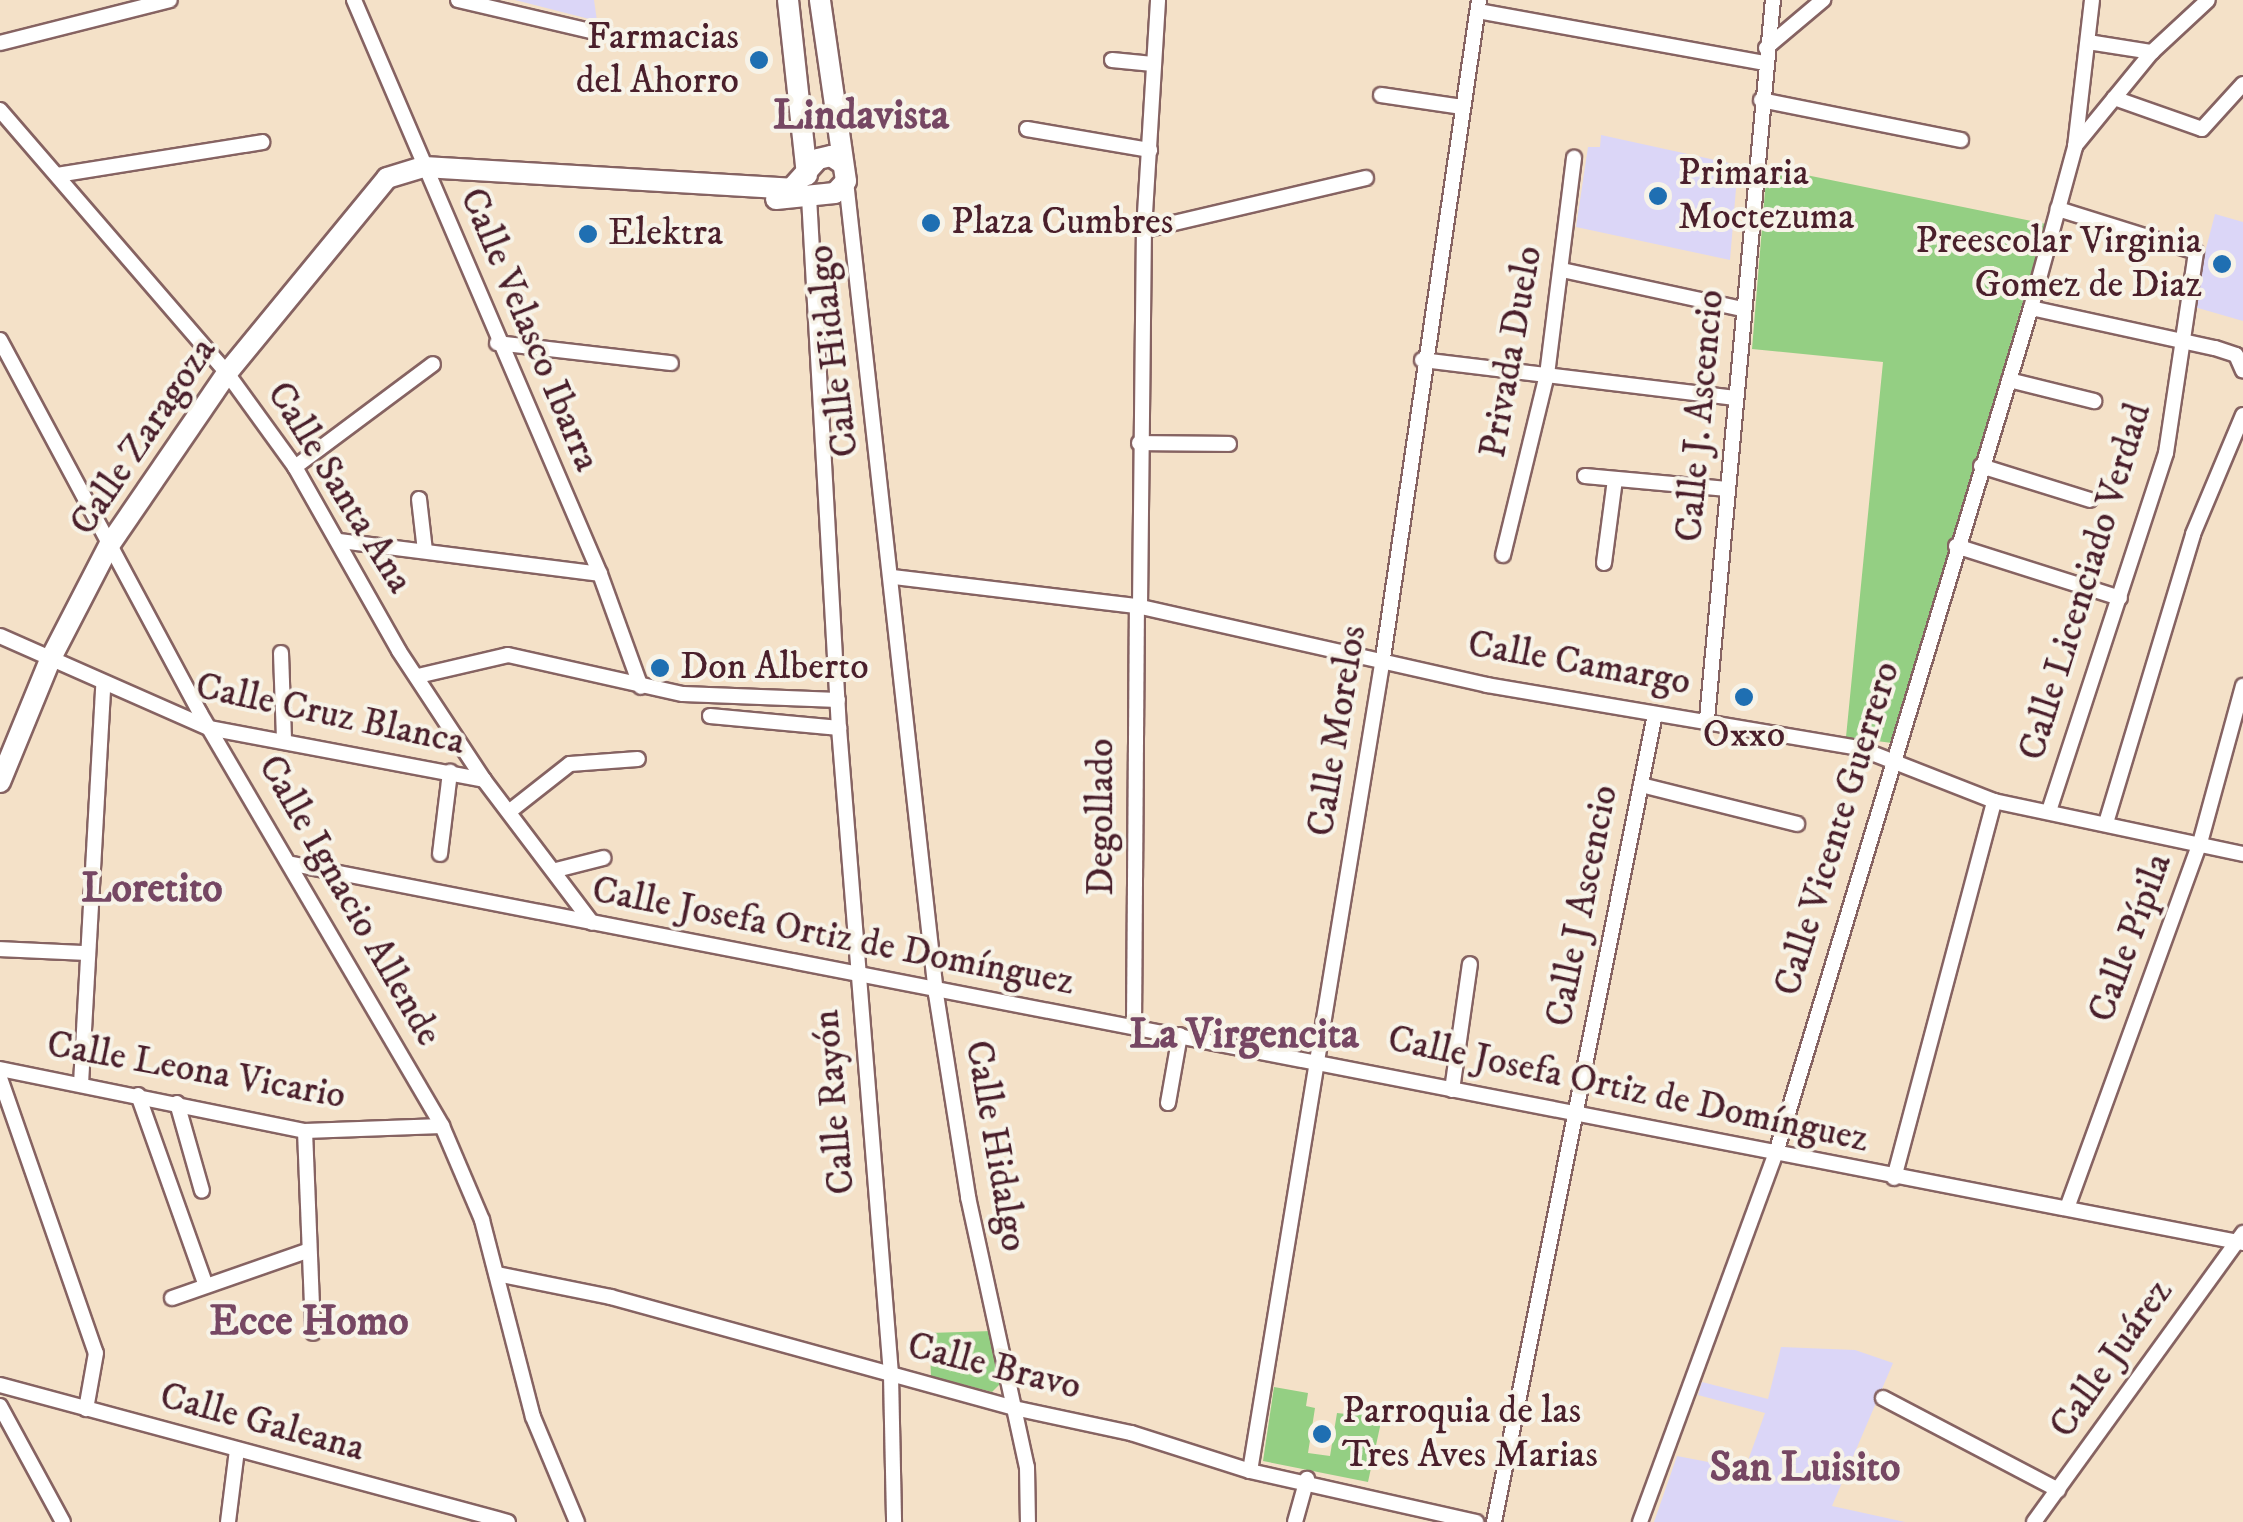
<!DOCTYPE html>
<meta charset="utf-8">
<style>
body{margin:0}
#map{position:relative;width:2243px;height:1522px;overflow:hidden;background:#f4e1c8;font-family:"IM FELL DW Pica",serif}
div>[style]{position:absolute}
.built>*{inset:0;background:#dbd6f7}
.green>*{inset:0;background:#94cf83}
.roads{filter:drop-shadow(2px 0 #866362) drop-shadow(-2px 0 #866362) drop-shadow(0 2px #866362) drop-shadow(0 -2px #866362)}
.street>*{height:14px;margin:-7px;padding:0 7px;transform-origin:7px;border-radius:7px;background:#fff}
.secondary>*{height:20px;margin:-10px;padding:0 10px;transform-origin:10px;border-radius:10px;background:#fff}
.dots>*{width:28px;height:28px;translate:-50% -50%;box-sizing:border-box;border:5px solid #f7f3e8;border-radius:50%}
span{translate:-50% -50%;white-space:nowrap;text-align:center;line-height:1.15;-webkit-text-stroke:8px #f7f3e8;paint-order:stroke}
.poi-label{font-size:38px;color:#4a1f2b}
.right{translate:-100% -50%;text-align:right}
.left{translate:0 -50%;text-align:left}
.street-label{font-size:38px;color:#4a1f2b}
.quarter-label{font-size:42px;color:#764763;font-weight:700}
</style>
<div id="map">
<div class="built">
<div style="clip-path:polygon(515px 0,594px 0,597px 21px)"></div>
<div style="clip-path:polygon(1601px 135px,1738px 165px,1730px 260px,1576px 227px,1588px 147px,1600px 147px)"></div>
<div style="clip-path:polygon(2215px 214px,2243px 222px,2243px 321px,2191px 306px)"></div>
<div style="clip-path:polygon(1781px 1347px,1855px 1350px,1893px 1363px,1832px 1506px,1905px 1522px,1654px 1522px,1677px 1456px,1745px 1469px,1765px 1413px,1698px 1395px,1702px 1382px,1768px 1399px)"></div>
</div>
<div class="green">
<div style="clip-path:polygon(1767px 167px,2046px 224px,1892px 743px,1846px 737px,1883px 362px,1752px 349px)"></div>
<div style="clip-path:polygon(992px 1331px,1002px 1382px,992px 1392px,931px 1376px,929px 1333px)"></div>
<div style="clip-path:polygon(1274px 1387px,1308px 1393px,1306px 1406px,1315px 1408px,1308px 1453px,1330px 1456px,1337px 1413px,1346px 1414px,1347px 1406px,1383px 1413px,1368px 1482px,1263px 1461px)"></div>
</div>
<div class="roads">
<div class="street">
<div style="left:354px;top:0;width:624px;rotate:66.8deg"></div>
<div style="left:600px;top:574px;width:120px;rotate:70.1deg"></div>
<div style="left:458px;top:0;width:136px;rotate:13.2deg"></div>
<div style="left:1478px;top:11px;width:292px;rotate:10.3deg"></div>
<div style="left:2088px;top:42px;width:65px;rotate:8.9deg"></div>
<div style="left:0;top:43px;width:175px;rotate:-14.2deg"></div>
<div style="left:1766px;top:48px;width:75px;rotate:-40.1deg"></div>
<div style="left:1112px;top:60px;width:41px;rotate:5.6deg"></div>
<div style="left:1381px;top:95px;width:82px;rotate:8.4deg"></div>
<div style="left:2114px;top:98px;width:93px;rotate:19.4deg"></div>
<div style="left:2202px;top:129px;width:61px;rotate:-47.7deg"></div>
<div style="left:1761px;top:100px;width:204px;rotate:11.3deg"></div>
<div style="left:0;top:110px;width:347px;rotate:49.2deg"></div>
<div style="left:227px;top:373px;width:116px;rotate:54.1deg"></div>
<div style="left:295px;top:467px;width:211px;rotate:60.5deg"></div>
<div style="left:399px;top:651px;width:154px;rotate:56.6deg"></div>
<div style="left:484px;top:780px;width:179px;rotate:52.9deg"></div>
<div style="left:1027px;top:129px;width:125px;rotate:9.7deg"></div>
<div style="left:2075px;top:146px;width:122px;rotate:-50.7deg"></div>
<div style="left:2152px;top:52px;width:76px;rotate:-42.9deg"></div>
<div style="left:57px;top:175px;width:208px;rotate:-9.1deg"></div>
<div style="left:846px;top:181px;width:818px;rotate:83.68deg"></div>
<div style="left:936px;top:994px;width:206px;rotate:81deg"></div>
<div style="left:968px;top:1197px;width:276px;rotate:77.7deg"></div>
<div style="left:1027px;top:1467px;width:55px;rotate:89deg"></div>
<div style="left:809px;top:197px;width:532px;rotate:86.77deg"></div>
<div style="left:839px;top:728px;width:649px;rotate:85.4deg"></div>
<div style="left:891px;top:1375px;width:147px;rotate:88.8deg"></div>
<div style="left:1144px;top:230px;width:228px;rotate:-13.2deg"></div>
<div style="left:1562px;top:270px;width:185px;rotate:12.2deg"></div>
<div style="left:2031px;top:308px;width:188px;rotate:12.3deg"></div>
<div style="left:2215px;top:348px;width:22px;rotate:18deg"></div>
<div style="left:2236px;top:355px;width:17px;rotate:66deg"></div>
<div style="left:0;top:340px;width:423px;rotate:61.8deg"></div>
<div style="left:200px;top:713px;width:479px;rotate:59.6deg"></div>
<div style="left:442px;top:1126px;width:102px;rotate:66.9deg"></div>
<div style="left:482px;top:1220px;width:203px;rotate:75.5deg"></div>
<div style="left:533px;top:1417px;width:114px;rotate:67.3deg"></div>
<div style="left:497px;top:343px;width:175px;rotate:6.6deg"></div>
<div style="left:1422px;top:360px;width:315px;rotate:6.9deg"></div>
<div style="left:2009px;top:380px;width:88px;rotate:13.9deg"></div>
<div style="left:1139px;top:443px;width:90px;rotate:0.6deg"></div>
<div style="left:1981px;top:466px;width:114px;rotate:17.3deg"></div>
<div style="left:295px;top:467px;width:172px;rotate:-36.7deg"></div>
<div style="left:1585px;top:476px;width:143px;rotate:5.2deg"></div>
<div style="left:419px;top:499px;width:52px;rotate:83.4deg"></div>
<div style="left:340px;top:541px;width:262px;rotate:7.2deg"></div>
<div style="left:1956px;top:546px;width:172px;rotate:17.6deg"></div>
<div style="left:1503px;top:555px;width:185px;rotate:-76.3deg"></div>
<div style="left:1547px;top:375px;width:219px;rotate:-82.9deg"></div>
<div style="left:1604px;top:563px;width:84px;rotate:-82.5deg"></div>
<div style="left:893px;top:577px;width:246px;rotate:6.8deg"></div>
<div style="left:1137px;top:606px;width:359px;rotate:12.7deg"></div>
<div style="left:1487px;top:685px;width:377px;rotate:9.6deg"></div>
<div style="left:1859px;top:748px;width:145px;rotate:21.4deg"></div>
<div style="left:1994px;top:801px;width:255px;rotate:12deg"></div>
<div style="left:1140px;top:607px;width:377px;rotate:-89.4deg"></div>
<div style="left:1144px;top:230px;width:230px;rotate:-86.5deg"></div>
<div style="left:0;top:636px;width:228px;rotate:23.8deg"></div>
<div style="left:209px;top:728px;width:280px;rotate:10.7deg"></div>
<div style="left:281px;top:653px;width:87px;rotate:88deg"></div>
<div style="left:418px;top:676px;width:92px;rotate:-13.1deg"></div>
<div style="left:508px;top:655px;width:179px;rotate:12.6deg"></div>
<div style="left:683px;top:694px;width:155px;rotate:2.2deg"></div>
<div style="left:710px;top:716px;width:130px;rotate:5.3deg"></div>
<div style="left:1707px;top:719px;width:722px;rotate:-84.76deg"></div>
<div style="left:1641px;top:785px;width:161px;rotate:14deg"></div>
<div style="left:510px;top:811px;width:76px;rotate:-38.1deg"></div>
<div style="left:570px;top:764px;width:68px;rotate:-4.2deg"></div>
<div style="left:2049px;top:811px;width:377px;rotate:-71.9deg"></div>
<div style="left:2166px;top:453px;width:203px;rotate:-81.5deg"></div>
<div style="left:2196px;top:252px;width:145px;rotate:-162.7deg"></div>
<div style="left:2106px;top:823px;width:302px;rotate:-73.2deg"></div>
<div style="left:2193px;top:534px;width:129px;rotate:-67.2deg"></div>
<div style="left:440px;top:854px;width:83px;rotate:-83deg"></div>
<div style="left:293px;top:864px;width:1986px;rotate:11deg"></div>
<div style="left:556px;top:870px;width:49px;rotate:-14.3deg"></div>
<div style="left:0;top:949px;width:86px;rotate:2.7deg"></div>
<div style="left:1134px;top:1027px;width:421px;rotate:-89.6deg"></div>
<div style="left:0;top:1069px;width:311px;rotate:11.5deg"></div>
<div style="left:305px;top:1131px;width:137px;rotate:-2.1deg"></div>
<div style="left:0;top:1078px;width:291px;rotate:70.8deg"></div>
<div style="left:96px;top:1353px;width:57px;rotate:100.1deg"></div>
<div style="left:81px;top:1084px;width:399px;rotate:-86.8deg"></div>
<div style="left:1452px;top:1090px;width:127px;rotate:-81.9deg"></div>
<div style="left:138px;top:1095px;width:200px;rotate:70.4deg"></div>
<div style="left:177px;top:1103px;width:91px;rotate:74.1deg"></div>
<div style="left:1168px;top:1103px;width:69px;rotate:-80deg"></div>
<div style="left:305px;top:1131px;width:202px;rotate:87.7deg"></div>
<div style="left:1894px;top:1178px;width:390px;rotate:-75.1deg"></div>
<div style="left:2067px;top:1208px;width:388px;rotate:-70deg"></div>
<div style="left:2200px;top:843px;width:163px;rotate:-74.7deg"></div>
<div style="left:497px;top:1274px;width:116px;rotate:11.4deg"></div>
<div style="left:611px;top:1297px;width:418px;rotate:15.4deg"></div>
<div style="left:1014px;top:1408px;width:120px;rotate:12.1deg"></div>
<div style="left:1131px;top:1433px;width:125px;rotate:17.7deg"></div>
<div style="left:1250px;top:1471px;width:232px;rotate:12.7deg"></div>
<div style="left:172px;top:1298px;width:143px;rotate:-19.2deg"></div>
<div style="left:0;top:1385px;width:526px;rotate:15.09deg"></div>
<div style="left:1883px;top:1398px;width:198px;rotate:27.7deg"></div>
<div style="left:0;top:1406px;width:132px;rotate:61.5deg"></div>
<div style="left:1250px;top:1471px;width:824px;rotate:-80.71deg"></div>
<div style="left:1383px;top:658px;width:665px;rotate:-81.7deg"></div>
<div style="left:228px;top:1522px;width:73px;rotate:-82.9deg"></div>
<div style="left:1295px;top:1522px;width:45px;rotate:-74.4deg"></div>
<div style="left:1494px;top:1522px;width:824px;rotate:-78.73deg"></div>
<div style="left:1640px;top:1522px;width:393px;rotate:-69.8deg"></div>
<div style="left:1776px;top:1153px;width:883px;rotate:-73.21deg"></div>
<div style="left:2031px;top:308px;width:167px;rotate:-74.7deg"></div>
<div style="left:2075px;top:147px;width:148px;rotate:-83.4deg"></div>
<div style="left:2034px;top:1522px;width:357px;rotate:-54.1deg"></div>
</div>
<div class="secondary">
<div style="left:788px;top:0;width:176px;rotate:83.8deg"></div>
<div style="left:776px;top:199px;width:59px;rotate:-5.8deg"></div>
<div style="left:835px;top:193px;width:16px;rotate:-47deg"></div>
<div style="left:846px;top:181px;width:183px;rotate:-98.2deg"></div>
<div style="left:0;top:782px;width:132px;rotate:-67.7deg"></div>
<div style="left:50px;top:660px;width:131px;rotate:-62.7deg"></div>
<div style="left:110px;top:544px;width:207px;rotate:-55.6deg"></div>
<div style="left:227px;top:373px;width:252px;rotate:-50.6deg"></div>
<div style="left:387px;top:178px;width:39px;rotate:-17deg"></div>
<div style="left:424px;top:167px;width:368px;rotate:3.4deg"></div>
<div style="left:791px;top:189px;width:40px;rotate:-48deg"></div>
<div style="left:818px;top:159px;width:13px;rotate:-13deg"></div>
<div style="left:831px;top:156px;width:14px;rotate:34deg"></div>
</div>
</div>
<div class="dots">
<div style="left:759px;top:60px;background:#1f6fb2"></div>
<div style="left:1658px;top:196px;background:#1f6fb2"></div>
<div style="left:931px;top:223px;background:#1f6fb2"></div>
<div style="left:588px;top:234px;background:#1f6fb2"></div>
<div style="left:2222px;top:264px;background:#1f6fb2"></div>
<div style="left:660px;top:668px;background:#1f6fb2"></div>
<div style="left:1744px;top:697px;background:#1f6fb2"></div>
<div style="left:1322px;top:1434px;background:#1f6fb2"></div>
</div>
<div class="poi-label">
<span class="right" style="left:739px;top:60px">Farmacias<br>del Ahorro</span>
<span class="left" style="left:1678px;top:196px">Primaria<br>Moctezuma</span>
<span class="left" style="left:951px;top:223px">Plaza Cumbres</span>
<span class="left" style="left:608px;top:234px">Elektra</span>
<span class="right" style="left:2202px;top:264px">Preescolar Virginia<br>Gomez de Diaz</span>
<span class="left" style="left:680px;top:668px">Don Alberto</span>
<span style="left:1744px;top:736px">Oxxo</span>
<span class="left" style="left:1342px;top:1434px">Parroquia de las<br>Tres Aves Marias</span>
</div>
<div class="street-label">
<span style="left:529px;top:330px;rotate:67deg">Calle Velasco Ibarra</span>
<span style="left:834px;top:351px;rotate:-97deg">Calle Hidalgo</span>
<span style="left:1512px;top:352px;rotate:-80deg">Privada Duelo</span>
<span style="left:1701px;top:416px;rotate:-85deg">Calle J. Ascencio</span>
<span style="left:144px;top:437px;rotate:-56deg">Calle Zaragoza</span>
<span style="left:339px;top:488px;rotate:58deg">Calle Santa Ana</span>
<span style="left:2086px;top:582px;rotate:-73deg">Calle Licenciado Verdad</span>
<span style="left:1579px;top:664px;rotate:10deg">Calle Camargo</span>
<span style="left:330px;top:715px;rotate:12deg">Calle Cruz Blanca</span>
<span style="left:1338px;top:731px;rotate:-81deg">Calle Morelos</span>
<span style="left:1102px;top:817px;rotate:-90deg">Degollado</span>
<span style="left:1838px;top:829px;rotate:-73deg">Calle Vicente Guerrero</span>
<span style="left:349px;top:901px;rotate:60deg">Calle Ignacio Allende</span>
<span style="left:1583px;top:906px;rotate:-79deg">Calle J Ascencio</span>
<span style="left:833px;top:937px;rotate:11deg">Calle Josefa Ortiz de Domínguez</span>
<span style="left:2131px;top:938px;rotate:-70deg">Calle Pípila</span>
<span style="left:196px;top:1071px;rotate:10deg">Calle Leona Vicario</span>
<span style="left:1628px;top:1090px;rotate:12deg">Calle Josefa Ortiz de Domínguez</span>
<span style="left:835px;top:1102px;rotate:-95deg">Calle Rayón</span>
<span style="left:995px;top:1146px;rotate:80deg">Calle Hidalgo</span>
<span style="left:2112px;top:1359px;rotate:-55deg">Calle Juárez</span>
<span style="left:994px;top:1367px;rotate:14deg">Calle Bravo</span>
<span style="left:262px;top:1423px;rotate:15deg">Calle Galeana</span>
</div>
<div class="quarter-label">
<span style="left:861px;top:116px">Lindavista</span>
<span style="left:152px;top:889px">Loretito</span>
<span style="left:1244px;top:1035px">La Virgencita</span>
<span style="left:309px;top:1322px">Ecce Homo</span>
<span style="left:1805px;top:1468px">San Luisito</span>
</div>
</div>
